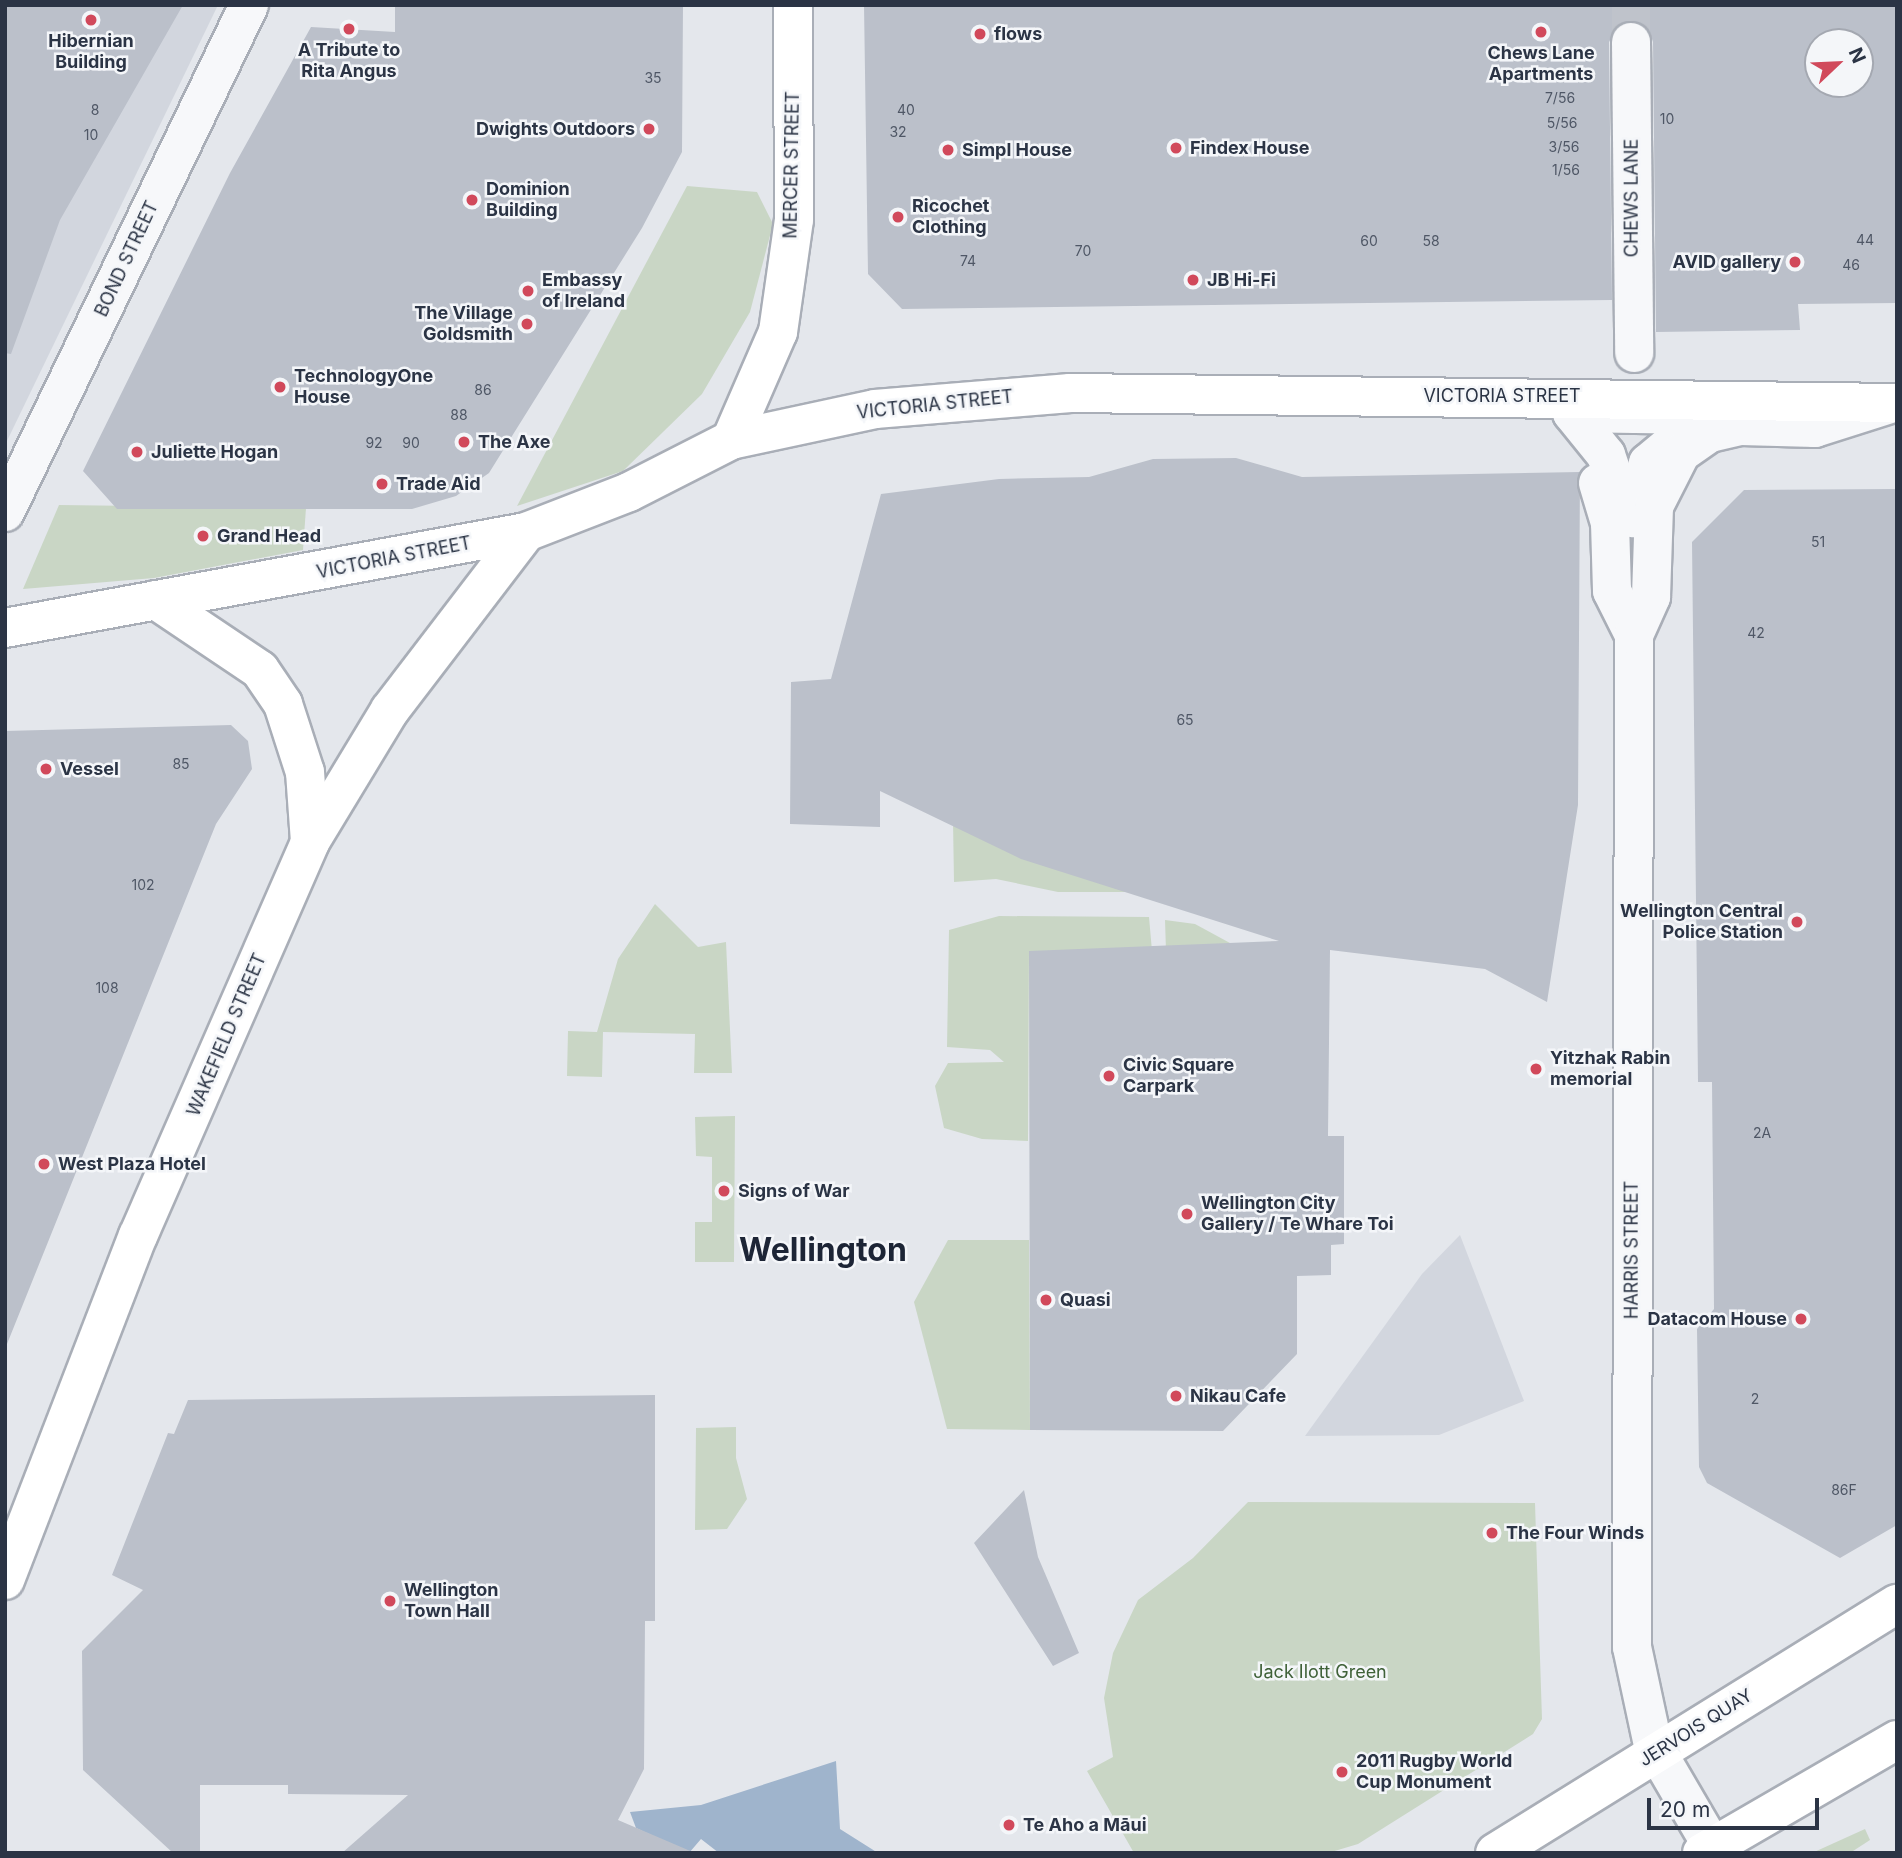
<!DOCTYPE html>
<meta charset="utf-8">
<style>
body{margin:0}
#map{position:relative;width:1902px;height:1858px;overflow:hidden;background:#e4e7ec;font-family:Inter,sans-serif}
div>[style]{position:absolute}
.built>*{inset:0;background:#d2d6de}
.green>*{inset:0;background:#c9d6c5}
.water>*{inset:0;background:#9fb4cc}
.building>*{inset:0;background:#bbc0ca}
.street-tunnel>*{height:38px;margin-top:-19px;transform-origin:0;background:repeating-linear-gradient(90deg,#bfc3cb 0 38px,transparent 0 57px)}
.roads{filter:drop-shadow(2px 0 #a9aeb7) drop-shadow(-2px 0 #a9aeb7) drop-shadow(0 2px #a9aeb7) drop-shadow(0 -2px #a9aeb7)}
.street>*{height:38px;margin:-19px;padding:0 19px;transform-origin:19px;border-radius:19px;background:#f7f8fa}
.secondary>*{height:38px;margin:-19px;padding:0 19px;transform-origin:19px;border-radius:19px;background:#fff}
.primary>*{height:38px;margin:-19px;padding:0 19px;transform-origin:19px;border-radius:19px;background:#fff}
.dots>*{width:19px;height:19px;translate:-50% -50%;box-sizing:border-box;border:4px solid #f4f6f9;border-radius:50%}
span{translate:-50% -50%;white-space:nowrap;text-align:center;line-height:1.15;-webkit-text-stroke:5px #f4f6f9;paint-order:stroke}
.number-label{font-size:14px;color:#4f5766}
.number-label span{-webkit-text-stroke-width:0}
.poi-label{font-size:18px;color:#2b3445;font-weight:700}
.left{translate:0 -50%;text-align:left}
.right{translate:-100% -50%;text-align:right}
.street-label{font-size:18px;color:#2b3445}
.park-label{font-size:18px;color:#3f6138}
.town-label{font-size:32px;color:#1d2536;font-weight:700}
.frame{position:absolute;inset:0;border:7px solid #2b3445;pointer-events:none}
.north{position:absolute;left:1804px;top:28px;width:70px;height:70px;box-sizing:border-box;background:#f4f6f9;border:2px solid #a4a8b1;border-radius:50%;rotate:67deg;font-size:19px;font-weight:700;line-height:28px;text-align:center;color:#2b3445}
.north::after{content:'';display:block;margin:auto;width:24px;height:32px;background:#d1495b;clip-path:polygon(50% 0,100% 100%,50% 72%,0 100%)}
.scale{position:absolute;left:1647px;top:1798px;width:172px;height:32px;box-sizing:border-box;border:4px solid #2b3445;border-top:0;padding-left:9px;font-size:21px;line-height:24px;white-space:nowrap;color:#2b3445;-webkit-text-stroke:5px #f4f6f9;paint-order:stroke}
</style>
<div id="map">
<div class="built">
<div style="clip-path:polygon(5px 5px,218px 5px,5px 445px)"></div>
<div style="clip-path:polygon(1460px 1235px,1524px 1401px,1439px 1435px,1305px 1436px,1422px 1274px)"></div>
</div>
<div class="green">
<div style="clip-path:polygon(687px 186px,757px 192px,773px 224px,750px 312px,702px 394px,623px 471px,517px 506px)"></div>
<div style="clip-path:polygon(59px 505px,306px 508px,303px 550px,154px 578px,23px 589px)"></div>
<div style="clip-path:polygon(953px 821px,1141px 892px,1058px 892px,996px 879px,954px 882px)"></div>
<div style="clip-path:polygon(655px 904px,698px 947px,726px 942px,732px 1073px,694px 1073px,695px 1034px,603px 1032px,602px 1077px,567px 1076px,568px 1031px,597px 1032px,618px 959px)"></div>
<div style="clip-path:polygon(999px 916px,1149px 917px,1152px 951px,1029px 951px,1028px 1141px,982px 1139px,944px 1128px,935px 1086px,948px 1063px,1004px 1062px,990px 1050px,947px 1047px,949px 930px)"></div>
<div style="clip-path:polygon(1165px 920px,1195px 924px,1241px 949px,1166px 951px)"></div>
<div style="clip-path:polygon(735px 1116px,734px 1262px,695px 1262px,695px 1222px,712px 1222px,712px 1157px,696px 1156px,695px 1117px)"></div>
<div style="clip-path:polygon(948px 1240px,1029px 1240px,1030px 1430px,947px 1429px,914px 1302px)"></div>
<div style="clip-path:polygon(736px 1427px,736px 1458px,747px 1499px,727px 1529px,695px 1530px,696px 1428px)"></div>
<div style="clip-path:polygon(1248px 1502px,1535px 1503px,1542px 1719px,1533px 1734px,1358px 1844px,1328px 1853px,1134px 1853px,1087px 1771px,1113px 1757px,1104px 1698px,1113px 1653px,1138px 1600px,1193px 1558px)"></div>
<div style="clip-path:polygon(1865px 1829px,1870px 1840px,1850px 1853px,1812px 1853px)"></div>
</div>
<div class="water">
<div style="clip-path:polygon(836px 1761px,840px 1829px,878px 1853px,719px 1853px,701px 1839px,689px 1853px,636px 1828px,630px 1812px,701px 1805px)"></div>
</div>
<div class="building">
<div style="clip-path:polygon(5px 5px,183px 5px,60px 220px,11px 354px,5px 353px)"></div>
<div style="clip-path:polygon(395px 5px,683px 5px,682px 152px,642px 228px,489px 473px,456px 496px,412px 509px,117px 509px,83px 471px,230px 173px,311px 27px,395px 32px)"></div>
<div style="clip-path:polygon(evenodd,864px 5px,1897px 5px,1897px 303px,1798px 304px,1800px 330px,1656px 332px,1653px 42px,1649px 30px,1631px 20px,1619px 24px,1609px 42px,1612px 300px,902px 309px,868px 274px,864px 5px,1818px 42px,1860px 42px,1860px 84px,1818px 84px,1818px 42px)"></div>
<div style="clip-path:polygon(1236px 458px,1302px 477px,1580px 472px,1578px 805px,1547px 1002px,1485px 969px,1330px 950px,1328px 1136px,1344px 1136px,1344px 1244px,1331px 1245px,1331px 1275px,1297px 1276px,1297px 1354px,1223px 1431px,1030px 1430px,1029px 951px,1279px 941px,1021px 859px,880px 791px,880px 827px,790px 824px,791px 682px,831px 679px,881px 494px,999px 479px,1089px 477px,1153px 459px)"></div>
<div style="clip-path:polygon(1897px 489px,1897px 1525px,1840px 1558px,1707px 1483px,1699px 1467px,1697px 1329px,1714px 1309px,1712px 1082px,1698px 1082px,1692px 542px,1744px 490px)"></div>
<div style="clip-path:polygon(231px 725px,248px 741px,252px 769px,216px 824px,5px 1349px,5px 731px)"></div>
<div style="clip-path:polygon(655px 1395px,655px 1621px,645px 1621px,644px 1769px,618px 1820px,695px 1853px,342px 1853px,408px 1795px,288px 1794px,288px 1785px,200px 1785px,200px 1853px,173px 1853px,83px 1770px,82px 1651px,143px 1590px,112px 1575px,168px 1433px,174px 1434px,188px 1400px)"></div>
<div style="clip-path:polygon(1024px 1490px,1038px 1557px,1079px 1653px,1053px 1666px,974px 1543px)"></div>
</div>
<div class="street-tunnel">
<div style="left:1631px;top:5px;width:37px;rotate:90deg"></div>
</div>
<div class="roads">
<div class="street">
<div style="left:1631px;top:42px;width:311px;rotate:89.4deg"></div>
<div style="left:1572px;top:413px;width:63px;rotate:0.9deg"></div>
<div style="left:1635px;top:414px;width:71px;rotate:0.8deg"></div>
<div style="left:1706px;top:415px;width:75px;rotate:140.4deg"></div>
<div style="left:1648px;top:463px;width:57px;rotate:104.3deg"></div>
<div style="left:1634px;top:518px;width:11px;rotate:-142deg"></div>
<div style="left:1625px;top:511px;width:59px;rotate:-108.7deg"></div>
<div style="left:1606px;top:455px;width:54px;rotate:-129deg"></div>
<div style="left:1598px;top:483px;width:42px;rotate:73.3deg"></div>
<div style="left:1610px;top:523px;width:68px;rotate:88.3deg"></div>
<div style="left:1612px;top:591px;width:49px;rotate:63.4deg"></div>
<div style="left:5px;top:512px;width:563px;rotate:-64.3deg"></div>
<div style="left:1712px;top:1846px;width:117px;rotate:-120.3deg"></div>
<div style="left:1653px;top:1745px;width:100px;rotate:-102.1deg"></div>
<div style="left:1632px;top:1647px;width:1012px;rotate:-89.89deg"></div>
<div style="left:1634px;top:635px;width:42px;rotate:-65.9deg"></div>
<div style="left:1651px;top:597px;width:91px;rotate:-88.1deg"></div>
<div style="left:1654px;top:506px;width:59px;rotate:-63deg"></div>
<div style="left:1681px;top:453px;width:35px;rotate:-35deg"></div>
<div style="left:1710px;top:433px;width:32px;rotate:-13deg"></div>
<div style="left:1741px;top:426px;width:74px;rotate:1.5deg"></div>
<div style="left:1815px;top:428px;width:76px;rotate:-17.7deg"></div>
</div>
<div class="secondary">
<div style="left:731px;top:440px;width:118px;rotate:-66.5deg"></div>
<div style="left:778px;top:332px;width:113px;rotate:-81.9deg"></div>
<div style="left:794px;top:220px;width:215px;rotate:-90.3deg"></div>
<div style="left:156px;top:600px;width:125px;rotate:33.9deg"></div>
<div style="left:260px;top:670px;width:41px;rotate:55.9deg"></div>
<div style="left:283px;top:704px;width:71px;rotate:72.1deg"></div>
<div style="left:305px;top:772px;width:70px;rotate:85.9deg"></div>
<div style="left:5px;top:628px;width:530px;rotate:-10.44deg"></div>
<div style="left:526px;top:532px;width:110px;rotate:-21.2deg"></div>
<div style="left:629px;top:492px;width:114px;rotate:-27deg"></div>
<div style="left:731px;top:440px;width:147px;rotate:-12.1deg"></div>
<div style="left:875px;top:409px;width:196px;rotate:-4.7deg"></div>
<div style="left:1070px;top:393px;width:827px;rotate:0.69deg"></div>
<div style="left:5px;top:1580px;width:369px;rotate:-68.9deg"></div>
<div style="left:138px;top:1236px;width:430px;rotate:-66.4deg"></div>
<div style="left:310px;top:842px;width:154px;rotate:-58.8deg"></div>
<div style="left:390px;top:710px;width:224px;rotate:-52.6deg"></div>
</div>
<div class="primary">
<div style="left:1495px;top:1853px;width:473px;rotate:-31.8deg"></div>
<div style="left:1702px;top:1853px;width:225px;rotate:-30.1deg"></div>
</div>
</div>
<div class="dots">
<div style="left:91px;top:20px;background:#d1495b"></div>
<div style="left:349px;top:29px;background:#d1495b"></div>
<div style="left:1541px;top:32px;background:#d1495b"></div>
<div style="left:980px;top:34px;background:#d1495b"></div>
<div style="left:649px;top:129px;background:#d1495b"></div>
<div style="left:1176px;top:148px;background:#d1495b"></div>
<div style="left:948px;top:150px;background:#d1495b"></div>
<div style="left:472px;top:200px;background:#d1495b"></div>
<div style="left:898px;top:217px;background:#d1495b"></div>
<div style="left:1795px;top:262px;background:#d1495b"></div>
<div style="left:1193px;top:280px;background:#d1495b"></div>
<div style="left:528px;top:291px;background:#d1495b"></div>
<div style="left:527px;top:324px;background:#d1495b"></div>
<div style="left:280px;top:387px;background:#d1495b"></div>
<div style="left:464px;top:442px;background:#d1495b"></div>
<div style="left:137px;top:452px;background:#d1495b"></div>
<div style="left:382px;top:484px;background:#d1495b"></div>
<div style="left:203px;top:536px;background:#d1495b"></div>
<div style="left:46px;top:769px;background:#d1495b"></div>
<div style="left:1797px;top:922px;background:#d1495b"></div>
<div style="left:1536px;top:1069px;background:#d1495b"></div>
<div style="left:1109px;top:1076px;background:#d1495b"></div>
<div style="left:44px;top:1164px;background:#d1495b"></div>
<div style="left:724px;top:1191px;background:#d1495b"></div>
<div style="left:1187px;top:1214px;background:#d1495b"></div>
<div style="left:1046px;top:1300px;background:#d1495b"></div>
<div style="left:1801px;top:1319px;background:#d1495b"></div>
<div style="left:1176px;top:1396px;background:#d1495b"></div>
<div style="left:1492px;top:1533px;background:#d1495b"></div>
<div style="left:390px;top:1601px;background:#d1495b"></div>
<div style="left:1342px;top:1772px;background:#d1495b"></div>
<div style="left:1009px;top:1825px;background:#d1495b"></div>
</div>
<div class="number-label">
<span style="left:653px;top:78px">35</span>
<span style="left:1560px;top:98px">7/56</span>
<span style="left:95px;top:110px">8</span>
<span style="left:906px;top:110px">40</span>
<span style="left:1667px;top:119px">10</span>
<span style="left:1562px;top:123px">5/56</span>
<span style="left:898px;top:132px">32</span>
<span style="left:91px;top:135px">10</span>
<span style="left:1564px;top:147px">3/56</span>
<span style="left:1566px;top:170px">1/56</span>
<span style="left:1865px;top:240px">44</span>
<span style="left:1369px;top:241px">60</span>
<span style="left:1431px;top:241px">58</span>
<span style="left:1083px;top:251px">70</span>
<span style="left:968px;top:261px">74</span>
<span style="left:1851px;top:265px">46</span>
<span style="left:483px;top:390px">86</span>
<span style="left:459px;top:415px">88</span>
<span style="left:374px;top:443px">92</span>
<span style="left:411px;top:443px">90</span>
<span style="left:1818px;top:542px">51</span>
<span style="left:1756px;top:633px">42</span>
<span style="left:1185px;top:720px">65</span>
<span style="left:181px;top:764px">85</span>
<span style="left:143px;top:885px">102</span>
<span style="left:107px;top:988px">108</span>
<span style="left:1762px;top:1133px">2A</span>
<span style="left:1755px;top:1399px">2</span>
<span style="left:1844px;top:1490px">86F</span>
</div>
<div class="poi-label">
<span class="left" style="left:994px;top:34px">flows</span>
<span style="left:91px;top:52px">Hibernian<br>Building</span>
<span style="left:349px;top:61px">A Tribute to<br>Rita Angus</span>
<span style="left:1541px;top:64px">Chews Lane<br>Apartments</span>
<span class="right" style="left:635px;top:129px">Dwights Outdoors</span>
<span class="left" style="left:1190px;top:148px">Findex House</span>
<span class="left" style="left:962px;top:150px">Simpl House</span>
<span class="left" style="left:486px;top:200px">Dominion<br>Building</span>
<span class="left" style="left:912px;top:217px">Ricochet<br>Clothing</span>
<span class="right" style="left:1781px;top:262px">AVID gallery</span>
<span class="left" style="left:1207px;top:280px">JB Hi-Fi</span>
<span class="left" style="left:542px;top:291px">Embassy<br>of Ireland</span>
<span class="right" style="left:513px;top:324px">The Village<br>Goldsmith</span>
<span class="left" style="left:294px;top:387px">TechnologyOne<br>House</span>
<span class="left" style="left:478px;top:442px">The Axe</span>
<span class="left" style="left:151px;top:452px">Juliette Hogan</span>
<span class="left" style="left:396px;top:484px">Trade Aid</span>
<span class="left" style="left:217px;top:536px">Grand Head</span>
<span class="left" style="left:60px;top:769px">Vessel</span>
<span class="right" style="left:1783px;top:922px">Wellington Central<br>Police Station</span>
<span class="left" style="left:1550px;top:1069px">Yitzhak Rabin<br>memorial</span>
<span class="left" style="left:1123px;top:1076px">Civic Square<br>Carpark</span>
<span class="left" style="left:58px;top:1164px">West Plaza Hotel</span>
<span class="left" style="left:738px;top:1191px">Signs of War</span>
<span class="left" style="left:1201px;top:1214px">Wellington City<br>Gallery / Te Whare Toi</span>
<span class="left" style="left:1060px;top:1300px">Quasi</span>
<span class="right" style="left:1787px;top:1319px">Datacom House</span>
<span class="left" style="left:1190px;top:1396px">Nikau Cafe</span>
<span class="left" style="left:1506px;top:1533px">The Four Winds</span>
<span class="left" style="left:404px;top:1601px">Wellington<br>Town Hall</span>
<span class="left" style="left:1356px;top:1772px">2011 Rugby World<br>Cup Monument</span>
<span class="left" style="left:1023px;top:1825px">Te Aho a Māui</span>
</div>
<div class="street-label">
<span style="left:792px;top:165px;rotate:-89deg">MERCER STREET</span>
<span style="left:1632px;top:198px;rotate:-90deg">CHEWS LANE</span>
<span style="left:127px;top:259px;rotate:-65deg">BOND STREET</span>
<span style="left:1502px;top:396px">VICTORIA STREET</span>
<span style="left:935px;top:405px;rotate:-6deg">VICTORIA STREET</span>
<span style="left:394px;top:558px;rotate:-11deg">VICTORIA STREET</span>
<span style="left:227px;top:1035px;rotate:-67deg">WAKEFIELD STREET</span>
<span style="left:1632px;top:1250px;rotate:-90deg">HARRIS STREET</span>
<span style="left:1696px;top:1728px;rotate:-32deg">JERVOIS QUAY</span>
</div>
<div class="park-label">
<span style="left:1320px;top:1672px">Jack Ilott Green</span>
</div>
<div class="town-label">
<span style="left:823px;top:1250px">Wellington</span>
</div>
<div class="frame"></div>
<div class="north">N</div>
<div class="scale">20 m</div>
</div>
